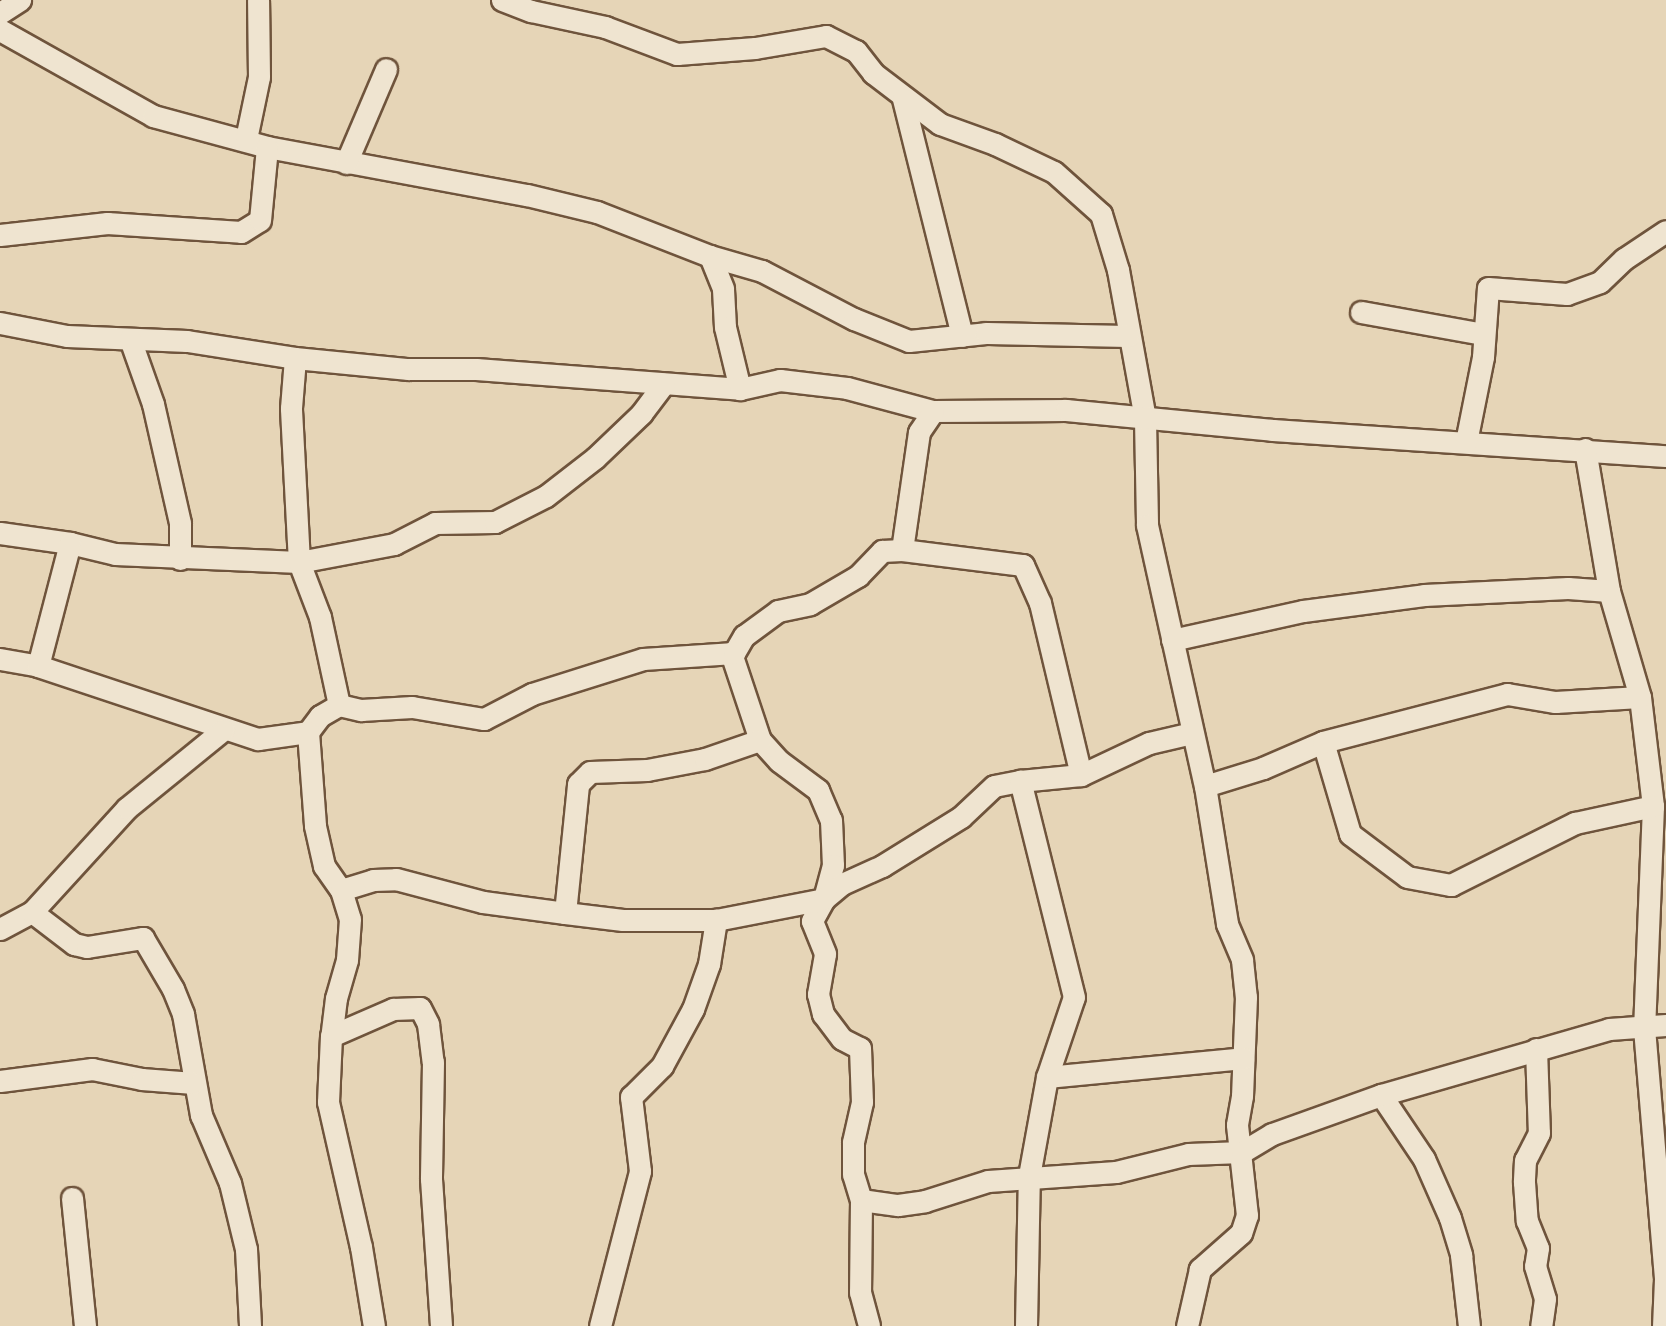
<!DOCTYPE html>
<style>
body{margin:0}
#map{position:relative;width:1666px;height:1326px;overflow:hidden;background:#e6d5b7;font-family:"IM FELL DW Pica",serif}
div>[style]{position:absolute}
.roads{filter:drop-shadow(2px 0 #6f543c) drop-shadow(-2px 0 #6f543c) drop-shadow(0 2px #6f543c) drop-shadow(0 -2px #6f543c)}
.minor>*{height:21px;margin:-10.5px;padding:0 10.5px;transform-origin:10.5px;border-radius:10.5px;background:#efe4d0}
span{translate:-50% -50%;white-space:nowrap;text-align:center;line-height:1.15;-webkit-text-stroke:4.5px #efe4d0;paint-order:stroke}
</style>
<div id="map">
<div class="roads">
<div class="minor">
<div style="left:502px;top:0;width:31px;rotate:21deg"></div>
<div style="left:531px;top:11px;width:76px;rotate:12.2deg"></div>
<div style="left:605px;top:27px;width:77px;rotate:20.6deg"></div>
<div style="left:677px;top:54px;width:78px;rotate:-4.4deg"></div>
<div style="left:755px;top:48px;width:72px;rotate:-9.6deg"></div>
<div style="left:826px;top:36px;width:34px;rotate:27deg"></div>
<div style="left:856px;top:51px;width:28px;rotate:52deg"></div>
<div style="left:873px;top:73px;width:84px;rotate:37.3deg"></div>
<div style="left:940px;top:124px;width:59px;rotate:20deg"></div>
<div style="left:995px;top:144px;width:65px;rotate:25.4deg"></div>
<div style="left:1054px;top:172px;width:63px;rotate:41.8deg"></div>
<div style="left:1101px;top:214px;width:59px;rotate:73.1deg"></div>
<div style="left:1118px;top:270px;width:151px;rotate:79.7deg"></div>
<div style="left:1145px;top:419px;width:106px;rotate:88.9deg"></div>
<div style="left:1147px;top:525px;width:267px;rotate:77.5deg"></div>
<div style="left:1205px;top:786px;width:140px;rotate:80.9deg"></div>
<div style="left:1227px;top:924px;width:39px;rotate:67deg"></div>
<div style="left:1242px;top:960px;width:37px;rotate:84deg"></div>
<div style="left:1246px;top:997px;width:99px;rotate:92.3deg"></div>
<div style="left:1242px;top:1096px;width:29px;rotate:100deg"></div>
<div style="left:1237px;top:1125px;width:91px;rotate:83.7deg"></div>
<div style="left:1247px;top:1215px;width:19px;rotate:108deg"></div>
<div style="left:1241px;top:1233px;width:55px;rotate:138.7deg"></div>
<div style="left:1200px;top:1269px;width:58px;rotate:102.8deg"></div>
<div style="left:0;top:13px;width:24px;rotate:-33deg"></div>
<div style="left:0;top:30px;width:176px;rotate:29.3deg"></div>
<div style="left:153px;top:116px;width:118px;rotate:15.2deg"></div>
<div style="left:267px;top:147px;width:264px;rotate:10.5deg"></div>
<div style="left:527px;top:195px;width:72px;rotate:13.7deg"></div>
<div style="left:597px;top:212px;width:121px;rotate:21.3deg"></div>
<div style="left:710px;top:256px;width:35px;rotate:68deg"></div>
<div style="left:723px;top:289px;width:38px;rotate:87deg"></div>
<div style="left:725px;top:327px;width:64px;rotate:76.4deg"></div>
<div style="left:903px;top:99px;width:244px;rotate:76deg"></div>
<div style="left:246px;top:139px;width:63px;rotate:-78.2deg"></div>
<div style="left:259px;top:77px;width:77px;rotate:-90.7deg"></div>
<div style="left:346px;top:163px;width:102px;rotate:-66.9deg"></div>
<div style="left:0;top:235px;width:108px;rotate:-6.4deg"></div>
<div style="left:107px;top:223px;width:134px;rotate:3.8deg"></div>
<div style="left:241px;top:232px;width:22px;rotate:-32deg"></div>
<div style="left:260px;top:220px;width:73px;rotate:-84.5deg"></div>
<div style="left:710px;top:256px;width:54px;rotate:16.1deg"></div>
<div style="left:762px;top:271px;width:104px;rotate:27.6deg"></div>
<div style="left:854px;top:319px;width:59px;rotate:21.8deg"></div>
<div style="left:909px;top:341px;width:77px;rotate:-5.9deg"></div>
<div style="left:986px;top:333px;width:142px;rotate:1.2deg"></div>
<div style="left:1361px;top:312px;width:124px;rotate:10.2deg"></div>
<div style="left:0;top:323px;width:68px;rotate:11deg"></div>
<div style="left:67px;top:336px;width:120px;rotate:2.4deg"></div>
<div style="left:187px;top:341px;width:109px;rotate:8.9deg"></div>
<div style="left:295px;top:358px;width:114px;rotate:5.6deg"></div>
<div style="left:408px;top:369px;width:68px"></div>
<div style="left:476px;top:369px;width:265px;rotate:4.3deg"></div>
<div style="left:740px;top:389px;width:41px;rotate:-12.7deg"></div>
<div style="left:780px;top:380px;width:67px;rotate:6.8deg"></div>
<div style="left:847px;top:388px;width:89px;rotate:15deg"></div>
<div style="left:933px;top:411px;width:133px;rotate:-0.4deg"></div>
<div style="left:1066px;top:410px;width:207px;rotate:5.5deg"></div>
<div style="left:1272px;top:430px;width:395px;rotate:3.8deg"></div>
<div style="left:130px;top:339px;width:69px;rotate:70.5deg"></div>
<div style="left:153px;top:404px;width:122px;rotate:77.2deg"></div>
<div style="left:180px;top:523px;width:36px;rotate:90deg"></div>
<div style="left:1466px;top:442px;width:87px;rotate:-78.7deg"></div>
<div style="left:1483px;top:357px;width:69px;rotate:-85.9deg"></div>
<div style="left:1488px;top:288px;width:79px;rotate:4.3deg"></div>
<div style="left:1567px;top:294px;width:35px;rotate:-20deg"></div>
<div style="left:1600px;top:282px;width:33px;rotate:-44deg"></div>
<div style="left:1624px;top:259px;width:50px;rotate:-33.7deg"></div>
<div style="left:1585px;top:449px;width:144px;rotate:80.4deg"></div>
<div style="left:1609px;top:591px;width:110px;rotate:73.7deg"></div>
<div style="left:1640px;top:697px;width:110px;rotate:83.2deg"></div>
<div style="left:1653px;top:806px;width:222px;rotate:92.3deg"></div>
<div style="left:1644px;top:1028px;width:252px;rotate:85.2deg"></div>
<div style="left:1665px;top:1279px;width:47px;rotate:92.4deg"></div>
<div style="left:0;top:533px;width:71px;rotate:8.1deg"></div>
<div style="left:70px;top:543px;width:46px;rotate:13.7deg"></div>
<div style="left:115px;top:554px;width:184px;rotate:2.5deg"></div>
<div style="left:299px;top:562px;width:97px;rotate:-10.7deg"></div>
<div style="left:394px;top:544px;width:46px;rotate:-27.1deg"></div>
<div style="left:435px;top:523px;width:60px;rotate:-1deg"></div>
<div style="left:495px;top:522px;width:57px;rotate:-27deg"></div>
<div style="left:546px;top:496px;width:62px;rotate:-37.8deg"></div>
<div style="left:595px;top:458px;width:64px;rotate:-43.7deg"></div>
<div style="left:641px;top:414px;width:38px;rotate:-53deg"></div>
<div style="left:902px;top:550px;width:122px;rotate:7.1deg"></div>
<div style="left:1023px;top:565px;width:42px;rotate:65.9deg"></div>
<div style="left:1040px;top:603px;width:177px;rotate:76.6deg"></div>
<div style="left:1172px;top:640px;width:134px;rotate:-12.5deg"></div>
<div style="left:1303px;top:611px;width:122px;rotate:-7.5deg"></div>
<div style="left:1424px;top:595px;width:144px;rotate:-2.8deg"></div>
<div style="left:1568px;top:588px;width:41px;rotate:4.2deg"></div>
<div style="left:734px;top:653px;width:3px;rotate:180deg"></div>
<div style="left:731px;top:653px;width:92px;rotate:71.6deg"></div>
<div style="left:760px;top:740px;width:28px;rotate:48deg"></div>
<div style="left:779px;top:761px;width:49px;rotate:36.6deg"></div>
<div style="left:818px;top:790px;width:33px;rotate:67deg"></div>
<div style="left:831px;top:820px;width:45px;rotate:87.5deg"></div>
<div style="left:833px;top:865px;width:35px;rotate:105deg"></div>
<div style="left:824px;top:899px;width:25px;rotate:119deg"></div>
<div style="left:812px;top:921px;width:35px;rotate:68deg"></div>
<div style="left:825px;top:954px;width:41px;rotate:99.9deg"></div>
<div style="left:818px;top:994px;width:21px;rotate:76deg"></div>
<div style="left:823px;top:1014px;width:31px;rotate:53deg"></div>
<div style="left:842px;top:1039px;width:20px;rotate:27deg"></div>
<div style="left:860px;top:1048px;width:54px;rotate:87.9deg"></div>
<div style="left:862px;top:1102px;width:41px;rotate:102.7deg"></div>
<div style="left:853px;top:1142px;width:32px;rotate:90deg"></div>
<div style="left:853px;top:1174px;width:27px;rotate:73deg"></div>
<div style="left:861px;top:1200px;width:92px;rotate:90.6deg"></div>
<div style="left:860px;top:1292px;width:35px;rotate:75deg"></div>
<div style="left:0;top:659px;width:39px;rotate:10deg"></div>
<div style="left:38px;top:666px;width:232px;rotate:18.4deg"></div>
<div style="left:258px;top:739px;width:50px;rotate:-8deg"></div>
<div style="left:308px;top:732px;width:20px;rotate:-53deg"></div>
<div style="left:320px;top:716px;width:22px;rotate:-30deg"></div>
<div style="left:339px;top:705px;width:90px;rotate:-102.2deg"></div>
<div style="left:320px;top:617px;width:59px;rotate:-110.9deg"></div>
<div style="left:299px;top:562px;width:154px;rotate:-93deg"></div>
<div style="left:291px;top:408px;width:50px;rotate:-85.4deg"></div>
<div style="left:38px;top:666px;width:127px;rotate:-75.4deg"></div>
<div style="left:339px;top:705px;width:23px;rotate:13deg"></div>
<div style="left:361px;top:710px;width:51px;rotate:-3.4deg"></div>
<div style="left:412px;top:707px;width:73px;rotate:9.5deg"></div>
<div style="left:484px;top:719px;width:54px;rotate:-27.5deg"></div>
<div style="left:532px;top:694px;width:116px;rotate:-17.5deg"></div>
<div style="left:643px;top:659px;width:91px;rotate:-3.8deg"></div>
<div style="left:734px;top:653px;width:20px;rotate:-60deg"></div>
<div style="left:744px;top:636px;width:42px;rotate:-36.3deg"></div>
<div style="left:778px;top:611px;width:33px;rotate:-12deg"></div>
<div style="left:810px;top:604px;width:56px;rotate:-30.3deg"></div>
<div style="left:858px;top:576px;width:35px;rotate:-46deg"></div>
<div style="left:882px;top:551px;width:20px;rotate:-3deg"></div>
<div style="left:902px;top:550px;width:119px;rotate:-81.8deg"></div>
<div style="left:919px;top:432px;width:25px;rotate:-56deg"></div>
<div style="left:308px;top:732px;width:94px;rotate:85.7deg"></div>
<div style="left:315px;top:826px;width:41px;rotate:77.3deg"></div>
<div style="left:324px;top:866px;width:29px;rotate:55deg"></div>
<div style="left:341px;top:890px;width:30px;rotate:73deg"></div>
<div style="left:350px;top:919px;width:41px;rotate:94.2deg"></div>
<div style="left:347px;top:960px;width:40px;rotate:106deg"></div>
<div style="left:336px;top:998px;width:38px;rotate:97deg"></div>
<div style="left:331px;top:1036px;width:66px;rotate:92.6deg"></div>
<div style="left:328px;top:1102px;width:149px;rotate:77.2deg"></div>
<div style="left:361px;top:1247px;width:80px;rotate:80.7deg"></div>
<div style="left:1323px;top:742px;width:96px;rotate:73.6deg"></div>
<div style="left:1350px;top:834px;width:71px;rotate:37deg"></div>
<div style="left:1407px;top:877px;width:45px;rotate:10.3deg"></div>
<div style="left:1451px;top:885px;width:139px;rotate:-26.6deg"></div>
<div style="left:1575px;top:823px;width:80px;rotate:-12.3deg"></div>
<div style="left:1205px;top:786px;width:61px;rotate:-17.2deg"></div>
<div style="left:1263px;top:768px;width:65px;rotate:-23.4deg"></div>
<div style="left:1323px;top:742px;width:190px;rotate:-14.6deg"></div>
<div style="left:1507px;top:694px;width:49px;rotate:9.5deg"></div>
<div style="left:1555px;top:702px;width:85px;rotate:-3.4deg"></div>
<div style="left:341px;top:890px;width:34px;rotate:-17deg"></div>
<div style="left:373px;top:880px;width:23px;rotate:-2deg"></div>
<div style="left:396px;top:879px;width:90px;rotate:14.8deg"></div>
<div style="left:483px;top:902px;width:83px;rotate:7.6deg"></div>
<div style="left:565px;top:913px;width:58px;rotate:6.9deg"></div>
<div style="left:623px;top:920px;width:93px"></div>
<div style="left:716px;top:920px;width:110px;rotate:-11deg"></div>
<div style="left:824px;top:899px;width:23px;rotate:-40deg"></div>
<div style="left:842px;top:884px;width:44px;rotate:-24.2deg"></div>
<div style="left:882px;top:866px;width:93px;rotate:-31.8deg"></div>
<div style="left:961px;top:817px;width:45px;rotate:-43.2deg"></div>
<div style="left:994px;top:786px;width:26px;rotate:-11deg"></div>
<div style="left:32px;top:912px;width:53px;rotate:37.3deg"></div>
<div style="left:74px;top:944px;width:13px;rotate:13deg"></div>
<div style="left:87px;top:947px;width:57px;rotate:-9.1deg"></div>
<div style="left:143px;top:938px;width:59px;rotate:59.5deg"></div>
<div style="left:173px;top:989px;width:27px;rotate:68deg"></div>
<div style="left:183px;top:1014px;width:103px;rotate:79.9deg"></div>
<div style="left:201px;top:1115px;width:74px;rotate:66.9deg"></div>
<div style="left:230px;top:1183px;width:68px;rotate:76.4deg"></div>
<div style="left:246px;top:1249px;width:77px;rotate:87deg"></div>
<div style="left:565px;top:913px;width:130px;rotate:-84.2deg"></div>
<div style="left:578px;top:784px;width:17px;rotate:-45deg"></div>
<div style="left:590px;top:772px;width:57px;rotate:-2deg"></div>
<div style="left:647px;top:770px;width:59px;rotate:-10.7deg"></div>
<div style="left:705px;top:759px;width:58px;rotate:-19.1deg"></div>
<div style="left:0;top:929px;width:36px;rotate:-28deg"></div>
<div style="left:32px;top:912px;width:141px;rotate:-47.6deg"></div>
<div style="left:127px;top:808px;width:124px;rotate:-39.1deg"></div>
<div style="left:331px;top:1036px;width:68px;rotate:-23.5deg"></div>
<div style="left:393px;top:1009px;width:27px;rotate:-2deg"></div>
<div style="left:420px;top:1008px;width:18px;rotate:63deg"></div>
<div style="left:428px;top:1024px;width:38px;rotate:83deg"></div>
<div style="left:433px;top:1062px;width:117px;rotate:91deg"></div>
<div style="left:431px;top:1179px;width:147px;rotate:86.1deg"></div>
<div style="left:1536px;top:1049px;width:84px;rotate:88deg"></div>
<div style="left:1539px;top:1133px;width:30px;rotate:117deg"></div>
<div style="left:1525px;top:1160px;width:22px;rotate:93deg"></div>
<div style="left:1524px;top:1182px;width:39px;rotate:86deg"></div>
<div style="left:1527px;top:1221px;width:29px;rotate:68deg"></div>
<div style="left:1538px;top:1248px;width:18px;rotate:99deg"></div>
<div style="left:1535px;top:1266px;width:34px;rotate:73deg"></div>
<div style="left:1545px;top:1299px;width:27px;rotate:98deg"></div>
<div style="left:1047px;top:1077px;width:197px;rotate:-5.5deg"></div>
<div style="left:0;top:1081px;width:93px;rotate:-7.4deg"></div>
<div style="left:92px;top:1069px;width:51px;rotate:11.3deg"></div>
<div style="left:142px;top:1079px;width:51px;rotate:4.5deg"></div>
<div style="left:1381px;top:1095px;width:77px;rotate:56.1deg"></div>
<div style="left:1424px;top:1159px;width:64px;rotate:66.2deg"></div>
<div style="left:1450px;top:1218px;width:39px;rotate:73deg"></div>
<div style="left:1461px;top:1255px;width:71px;rotate:83.6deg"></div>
<div style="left:72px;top:1198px;width:129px;rotate:84.2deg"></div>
<div style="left:861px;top:1200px;width:37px;rotate:8deg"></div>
<div style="left:898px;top:1205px;width:27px;rotate:-8deg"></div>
<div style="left:925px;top:1201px;width:66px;rotate:-17.6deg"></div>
<div style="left:988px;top:1181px;width:128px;rotate:-4deg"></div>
<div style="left:1116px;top:1172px;width:74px;rotate:-14deg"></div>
<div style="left:1188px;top:1154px;width:54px;rotate:-2.1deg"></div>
<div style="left:1242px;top:1152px;width:35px;rotate:-31deg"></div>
<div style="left:1272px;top:1134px;width:116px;rotate:-19.7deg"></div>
<div style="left:1381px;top:1095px;width:237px;rotate:-16.1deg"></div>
<div style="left:1609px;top:1029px;width:57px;rotate:-4deg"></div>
<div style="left:600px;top:1326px;width:160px;rotate:-75.5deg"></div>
<div style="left:640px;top:1171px;width:75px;rotate:-96.9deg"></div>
<div style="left:631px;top:1097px;width:44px;rotate:-45deg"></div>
<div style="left:662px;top:1066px;width:65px;rotate:-61.5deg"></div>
<div style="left:693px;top:1009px;width:48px;rotate:-70.4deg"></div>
<div style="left:709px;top:964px;width:45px;rotate:-81deg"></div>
<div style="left:1026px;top:1326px;width:150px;rotate:-88.9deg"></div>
<div style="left:1029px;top:1176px;width:101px;rotate:-79.7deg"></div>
<div style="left:1047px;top:1077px;width:84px;rotate:-71.4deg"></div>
<div style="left:1074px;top:997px;width:223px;rotate:-104deg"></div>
<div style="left:1020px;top:781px;width:61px;rotate:-5.6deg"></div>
<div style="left:1081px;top:775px;width:75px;rotate:-25.2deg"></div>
<div style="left:1149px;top:743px;width:44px;rotate:-13.1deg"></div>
</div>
</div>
</div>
